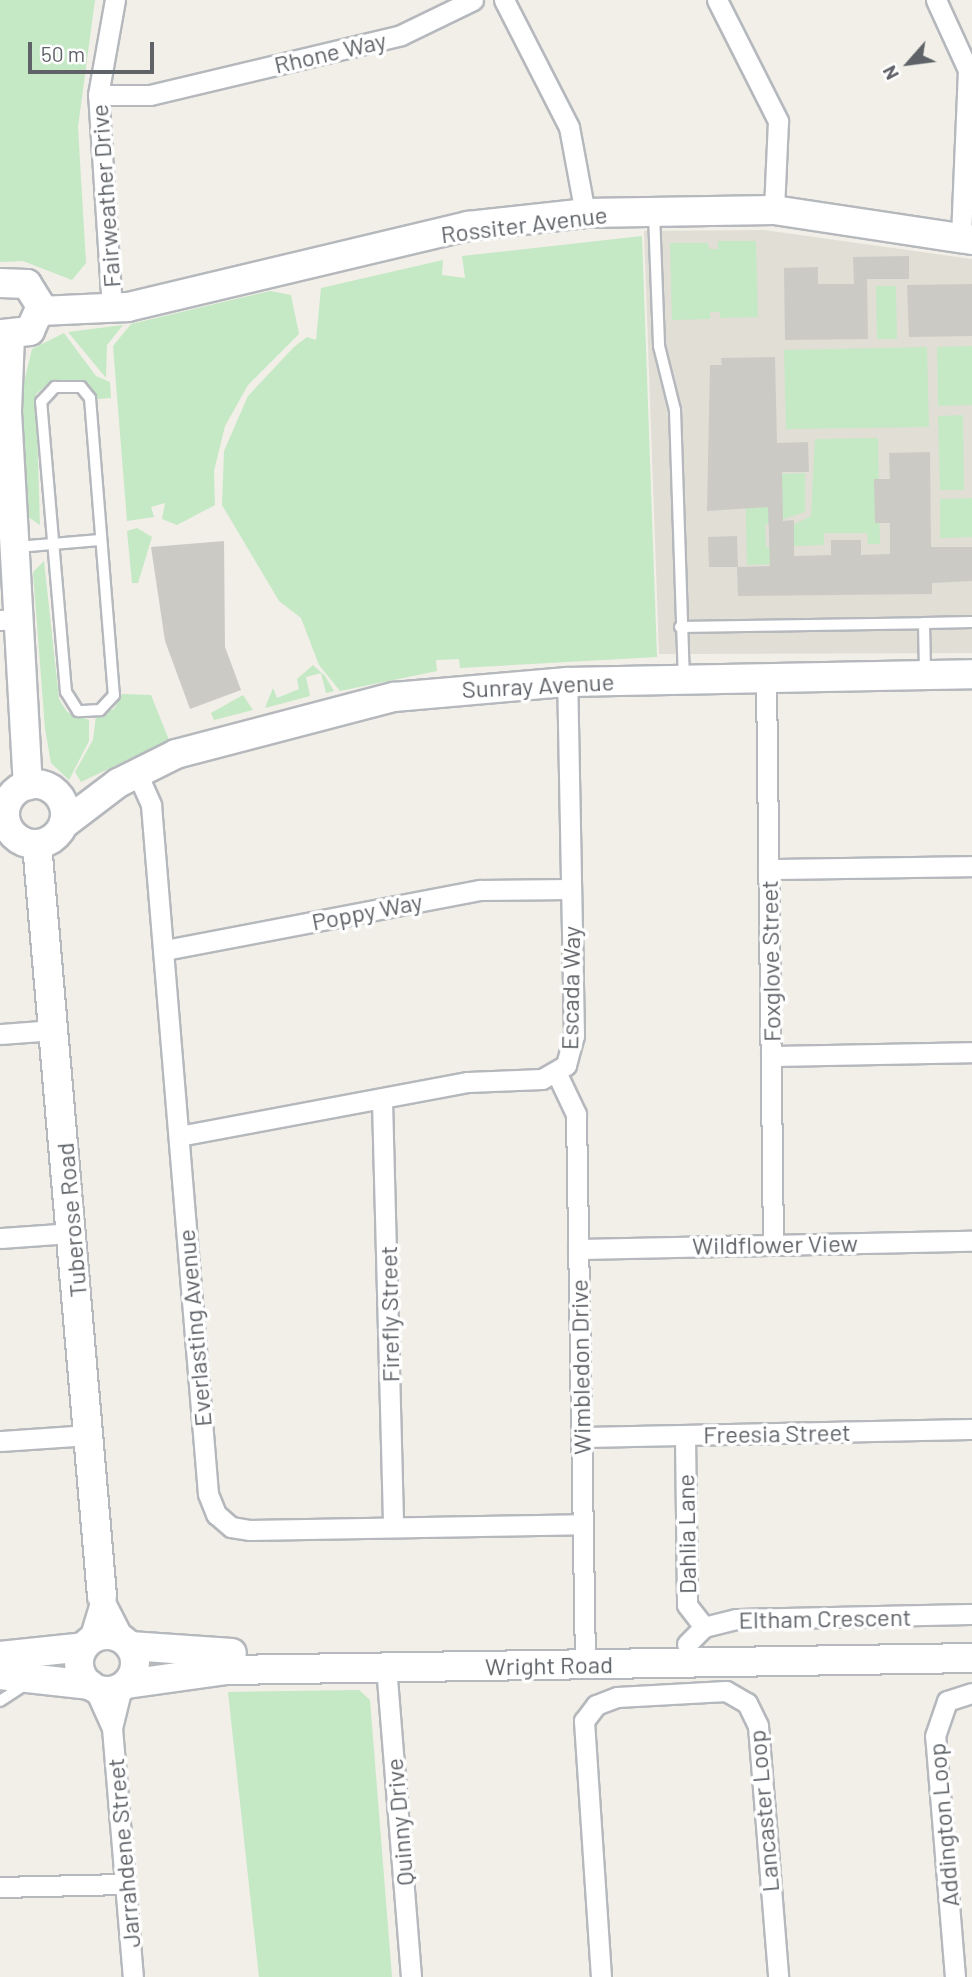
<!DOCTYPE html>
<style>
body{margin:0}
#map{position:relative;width:972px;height:1977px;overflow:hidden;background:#f1efe8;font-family:Barlow,sans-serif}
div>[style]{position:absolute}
.education>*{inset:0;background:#e1ded6}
.green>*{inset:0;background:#c5e8c5}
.building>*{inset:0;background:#cccac5}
.roads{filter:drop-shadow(2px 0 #b5b8bc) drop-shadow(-2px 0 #b5b8bc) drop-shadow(0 2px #b5b8bc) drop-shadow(0 -2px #b5b8bc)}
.lane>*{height:10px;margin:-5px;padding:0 5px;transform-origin:5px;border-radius:5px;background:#fff}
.street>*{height:19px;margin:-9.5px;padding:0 9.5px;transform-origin:9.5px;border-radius:9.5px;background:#fff}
.secondary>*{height:28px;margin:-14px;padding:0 14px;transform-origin:14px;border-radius:14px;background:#fff}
.secondary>.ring{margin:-14px;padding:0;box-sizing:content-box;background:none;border:28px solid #fff;border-radius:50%}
span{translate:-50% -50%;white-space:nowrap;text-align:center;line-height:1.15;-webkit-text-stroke:7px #fff;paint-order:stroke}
.street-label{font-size:24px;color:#5f6368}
.north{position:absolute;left:874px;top:28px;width:70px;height:70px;-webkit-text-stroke:5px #fff;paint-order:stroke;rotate:242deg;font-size:19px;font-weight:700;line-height:28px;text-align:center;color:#5f6368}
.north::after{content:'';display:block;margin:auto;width:24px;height:32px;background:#5f6368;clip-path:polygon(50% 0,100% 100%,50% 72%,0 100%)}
.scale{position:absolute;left:28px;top:42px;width:126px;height:32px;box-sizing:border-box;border:4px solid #5f6368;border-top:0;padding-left:9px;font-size:21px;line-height:24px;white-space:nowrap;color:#5f6368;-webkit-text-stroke:5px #fff;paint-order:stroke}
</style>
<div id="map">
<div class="education">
<div style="clip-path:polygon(764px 230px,972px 259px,972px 653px,659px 654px,644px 231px)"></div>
</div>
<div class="green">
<div style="clip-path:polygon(0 0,95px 0,78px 127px,86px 263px,72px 280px,23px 261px,0 262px)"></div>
<div style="clip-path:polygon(642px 236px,657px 657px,460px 668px,459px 659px,436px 660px,437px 671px,340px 691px,319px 665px,301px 618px,279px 601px,222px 505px,224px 451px,248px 396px,294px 347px,307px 337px,316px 340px,321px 288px,443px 260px,442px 275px,465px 278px,462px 256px)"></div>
<div style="clip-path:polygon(718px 241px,756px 241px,758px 317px,720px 318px,720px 312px,710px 312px,710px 319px,672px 320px,670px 243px,708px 243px,709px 249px,718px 249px)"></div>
<div style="clip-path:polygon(876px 286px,896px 286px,897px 339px,877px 339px)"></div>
<div style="clip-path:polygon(270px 291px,291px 295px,299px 334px,248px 385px,225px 426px,214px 471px,215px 505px,177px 525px,162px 519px,165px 503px,151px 507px,154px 517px,127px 521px,113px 346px,131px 324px)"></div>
<div style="clip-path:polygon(123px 325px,107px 345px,106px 378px,68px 332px)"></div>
<div style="clip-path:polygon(64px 333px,96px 376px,110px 382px,111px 398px,98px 399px,81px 381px,49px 383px,36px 394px,40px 525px,28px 517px,22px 391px,32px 349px)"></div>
<div style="clip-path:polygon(972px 346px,972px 405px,938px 406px,937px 347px)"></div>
<div style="clip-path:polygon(927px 347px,929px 427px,786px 429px,784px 350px)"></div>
<div style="clip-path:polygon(963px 415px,964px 490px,940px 490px,938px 416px)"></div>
<div style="clip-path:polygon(878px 438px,880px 544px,868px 544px,867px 533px,824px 533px,824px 545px,793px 546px,791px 526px,811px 516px,815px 439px)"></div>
<div style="clip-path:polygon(805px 473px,805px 512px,765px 525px,766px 547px,790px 553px,801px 563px,747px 565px,745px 475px)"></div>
<div style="clip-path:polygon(972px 498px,972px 537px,940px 538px,940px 499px)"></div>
<div style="clip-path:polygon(137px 528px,152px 537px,138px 583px,132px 583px,127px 531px)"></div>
<div style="clip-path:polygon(44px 561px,59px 699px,67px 712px,89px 720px,89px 741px,69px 780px,51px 763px,45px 729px,33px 572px)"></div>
<div style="clip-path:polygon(313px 665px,325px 676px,334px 691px,326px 693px,321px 673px,306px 677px,310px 696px,265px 708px,273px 688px,277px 698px,299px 689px,297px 679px)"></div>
<div style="clip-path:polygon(122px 694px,151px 695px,169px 740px,81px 782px,75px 772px,93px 740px,96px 715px,114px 709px)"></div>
<div style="clip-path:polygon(243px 695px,253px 710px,214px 720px,211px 713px)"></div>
<div style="clip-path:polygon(359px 1690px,370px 1700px,392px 1977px,259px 1977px,228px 1692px)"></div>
</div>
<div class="building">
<div style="clip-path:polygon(909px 256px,909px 279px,867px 279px,868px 339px,785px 340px,784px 268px,818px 267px,818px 284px,854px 284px,853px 257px)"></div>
<div style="clip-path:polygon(972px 284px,972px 336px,909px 337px,907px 285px)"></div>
<div style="clip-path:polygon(775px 357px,777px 443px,808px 442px,809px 472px,782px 472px,783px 521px,794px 520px,794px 556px,831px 555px,831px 540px,861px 540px,861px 555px,890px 554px,890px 523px,875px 523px,874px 479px,890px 479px,889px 453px,930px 452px,931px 547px,972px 547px,972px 581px,932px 583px,932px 594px,738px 596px,737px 567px,770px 566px,768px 507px,707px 511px,710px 365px,722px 365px,721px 358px)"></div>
<div style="clip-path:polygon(737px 536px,738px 567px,709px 567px,708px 537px)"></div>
<div style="clip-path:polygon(224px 541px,225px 647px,241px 690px,190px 709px,165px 641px,151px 547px)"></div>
</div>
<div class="roads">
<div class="lane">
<div style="left:654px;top:214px;width:132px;rotate:87.8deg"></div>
<div style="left:659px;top:346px;width:66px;rotate:76deg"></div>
<div style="left:675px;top:410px;width:269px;rotate:88.1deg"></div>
<div style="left:55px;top:387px;width:26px"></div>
<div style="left:81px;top:387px;width:14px;rotate:51deg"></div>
<div style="left:90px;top:398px;width:298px;rotate:85.4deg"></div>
<div style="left:114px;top:695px;width:21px;rotate:133deg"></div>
<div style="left:100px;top:710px;width:22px;rotate:177deg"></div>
<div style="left:78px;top:711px;width:22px;rotate:-122deg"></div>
<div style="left:66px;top:692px;width:291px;rotate:-94.9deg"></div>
<div style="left:41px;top:402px;width:21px;rotate:-47deg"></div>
<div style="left:17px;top:547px;width:83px;rotate:-4.8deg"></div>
<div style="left:924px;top:623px;width:48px;rotate:-1.2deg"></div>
<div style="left:680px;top:627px;width:244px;rotate:-0.9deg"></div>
<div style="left:924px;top:623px;width:48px;rotate:88.8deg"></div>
<div style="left:0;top:1701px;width:31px;rotate:-33deg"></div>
</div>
<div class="street">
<div style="left:504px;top:0;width:143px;rotate:62.9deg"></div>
<div style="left:569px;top:127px;width:87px;rotate:79.5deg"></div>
<div style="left:717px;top:0;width:136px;rotate:63.2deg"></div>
<div style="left:778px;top:121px;width:89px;rotate:92.6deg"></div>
<div style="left:936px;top:0;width:77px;rotate:65.4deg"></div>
<div style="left:968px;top:70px;width:168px;rotate:92.4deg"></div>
<div style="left:98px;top:95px;width:52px"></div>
<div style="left:150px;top:95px;width:258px;rotate:-13.4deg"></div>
<div style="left:401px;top:35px;width:80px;rotate:-25.9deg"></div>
<div style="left:112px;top:309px;width:214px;rotate:-93.7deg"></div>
<div style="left:98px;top:95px;width:97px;rotate:-79.9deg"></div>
<div style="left:0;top:620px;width:21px;rotate:-3deg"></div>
<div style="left:766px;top:679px;width:564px;rotate:89.29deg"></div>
<div style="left:137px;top:773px;width:35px;rotate:66deg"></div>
<div style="left:151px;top:805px;width:691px;rotate:85.27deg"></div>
<div style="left:208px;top:1494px;width:22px;rotate:68deg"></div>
<div style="left:216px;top:1514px;width:20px;rotate:41deg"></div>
<div style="left:231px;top:1527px;width:18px;rotate:9deg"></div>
<div style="left:249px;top:1530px;width:333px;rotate:-1deg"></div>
<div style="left:768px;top:869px;width:204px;rotate:-0.8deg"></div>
<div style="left:165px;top:950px;width:321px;rotate:-10.8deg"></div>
<div style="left:480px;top:890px;width:91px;rotate:-0.6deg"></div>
<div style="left:0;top:1034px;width:55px;rotate:-4.2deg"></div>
<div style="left:771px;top:1056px;width:201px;rotate:-1.1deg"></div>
<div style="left:557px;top:1074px;width:44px;rotate:64.6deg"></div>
<div style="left:576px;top:1114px;width:551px;rotate:89.06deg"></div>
<div style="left:382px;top:1101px;width:426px;rotate:88.5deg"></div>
<div style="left:179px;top:1136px;width:294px;rotate:-10.6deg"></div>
<div style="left:468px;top:1082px;width:74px;rotate:-2.3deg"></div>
<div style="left:542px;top:1079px;width:28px;rotate:-30deg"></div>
<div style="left:566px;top:1065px;width:30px;rotate:-75deg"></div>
<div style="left:574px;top:1036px;width:354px;rotate:-91.1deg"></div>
<div style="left:0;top:1238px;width:71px;rotate:-4deg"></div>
<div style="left:578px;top:1249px;width:394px;rotate:-1.2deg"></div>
<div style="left:685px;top:1435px;width:170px;rotate:89.3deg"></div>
<div style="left:687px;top:1605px;width:28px;rotate:52deg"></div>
<div style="left:582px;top:1437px;width:390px;rotate:-1.2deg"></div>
<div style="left:0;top:1441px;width:87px;rotate:-3.9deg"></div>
<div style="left:102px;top:1596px;width:51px;rotate:62.9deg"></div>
<div style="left:88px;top:1642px;width:48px;rotate:-73.1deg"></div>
<div style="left:687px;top:1644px;width:24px;rotate:-45deg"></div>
<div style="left:704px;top:1627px;width:33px;rotate:-14deg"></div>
<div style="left:736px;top:1619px;width:236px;rotate:-1.2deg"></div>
<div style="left:386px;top:1666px;width:312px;rotate:85.4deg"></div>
<div style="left:122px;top:1687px;width:42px;rotate:103.7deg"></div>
<div style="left:112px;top:1728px;width:250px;rotate:85.2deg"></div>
<div style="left:94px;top:1688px;width:44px;rotate:65.8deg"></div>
<div style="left:0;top:1887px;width:125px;rotate:-1.4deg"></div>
<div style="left:601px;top:1977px;width:257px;rotate:-93.8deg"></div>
<div style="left:584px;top:1721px;width:20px;rotate:-53deg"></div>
<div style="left:596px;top:1705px;width:22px;rotate:-21deg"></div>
<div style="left:617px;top:1697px;width:109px;rotate:-3.2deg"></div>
<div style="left:726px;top:1691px;width:24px;rotate:30deg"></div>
<div style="left:747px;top:1703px;width:25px;rotate:64deg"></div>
<div style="left:758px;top:1726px;width:252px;rotate:85.4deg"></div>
<div style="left:955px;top:1977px;width:242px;rotate:-94.7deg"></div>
<div style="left:935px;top:1736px;width:37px;rotate:-71deg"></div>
<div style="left:947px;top:1701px;width:26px;rotate:-18deg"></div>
</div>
<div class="secondary">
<div style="left:0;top:283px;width:27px;rotate:2deg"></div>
<div style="left:27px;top:284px;width:26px;rotate:58deg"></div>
<div style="left:41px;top:306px;width:27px;rotate:114deg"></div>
<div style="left:30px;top:331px;width:30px;rotate:174deg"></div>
<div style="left:40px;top:311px;width:88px;rotate:-2.6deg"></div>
<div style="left:128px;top:307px;width:350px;rotate:-13.4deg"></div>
<div style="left:468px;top:226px;width:118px;rotate:-6.3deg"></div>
<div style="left:585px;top:213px;width:189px;rotate:-0.9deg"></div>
<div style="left:774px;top:210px;width:200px;rotate:8.6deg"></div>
<div style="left:10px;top:336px;width:76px;rotate:92.3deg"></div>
<div style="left:7px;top:412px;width:374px;rotate:86.8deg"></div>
<div class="ring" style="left:5px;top:784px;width:32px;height:32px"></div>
<div style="left:64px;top:824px;width:68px;rotate:-37.2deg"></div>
<div style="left:118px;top:783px;width:65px;rotate:-26.6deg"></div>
<div style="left:176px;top:754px;width:225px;rotate:-14.7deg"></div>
<div style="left:394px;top:697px;width:174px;rotate:-5deg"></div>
<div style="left:567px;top:682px;width:405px;rotate:-1.1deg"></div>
<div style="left:37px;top:844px;width:755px;rotate:85.06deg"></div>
<div class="ring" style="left:79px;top:1635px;width:28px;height:28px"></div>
<div style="left:130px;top:1646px;width:102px;rotate:3.9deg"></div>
<div style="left:0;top:1656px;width:84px;rotate:-6.1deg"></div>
<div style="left:0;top:1675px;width:91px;rotate:6.3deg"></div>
<div style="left:127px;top:1684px;width:101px;rotate:-8deg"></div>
<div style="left:227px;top:1670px;width:745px;rotate:-0.92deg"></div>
</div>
</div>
<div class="street-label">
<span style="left:330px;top:52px;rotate:-13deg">Rhone Way</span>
<span style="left:105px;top:196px;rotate:-94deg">Fairweather Drive</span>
<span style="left:524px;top:224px;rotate:-7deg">Rossiter Avenue</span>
<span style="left:538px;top:685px;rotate:-3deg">Sunray Avenue</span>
<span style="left:367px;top:911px;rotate:-11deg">Poppy Way</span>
<span style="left:770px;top:961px;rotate:-91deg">Foxglove Street</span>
<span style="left:570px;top:988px;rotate:-89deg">Escada Way</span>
<span style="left:71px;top:1220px;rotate:-95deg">Tuberose Road</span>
<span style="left:775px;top:1244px;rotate:-1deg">Wildflower View</span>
<span style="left:389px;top:1314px;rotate:-91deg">Firefly Street</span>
<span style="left:194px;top:1328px;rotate:-95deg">Everlasting Avenue</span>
<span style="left:580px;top:1367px;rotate:-91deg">Wimbledon Drive</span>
<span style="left:777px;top:1433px;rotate:-1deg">Freesia Street</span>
<span style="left:686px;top:1534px;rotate:-91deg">Dahlia Lane</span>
<span style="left:825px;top:1618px;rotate:-1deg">Eltham Crescent</span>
<span style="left:549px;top:1665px;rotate:-1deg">Wright Road</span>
<span style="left:763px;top:1811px;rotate:-95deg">Lancaster Loop</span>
<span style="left:399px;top:1822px;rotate:-95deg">Quinny Drive</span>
<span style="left:943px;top:1825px;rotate:-95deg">Addington Loop</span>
<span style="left:123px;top:1853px;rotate:-95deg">Jarrahdene Street</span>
</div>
<div class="north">N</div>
<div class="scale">50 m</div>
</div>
